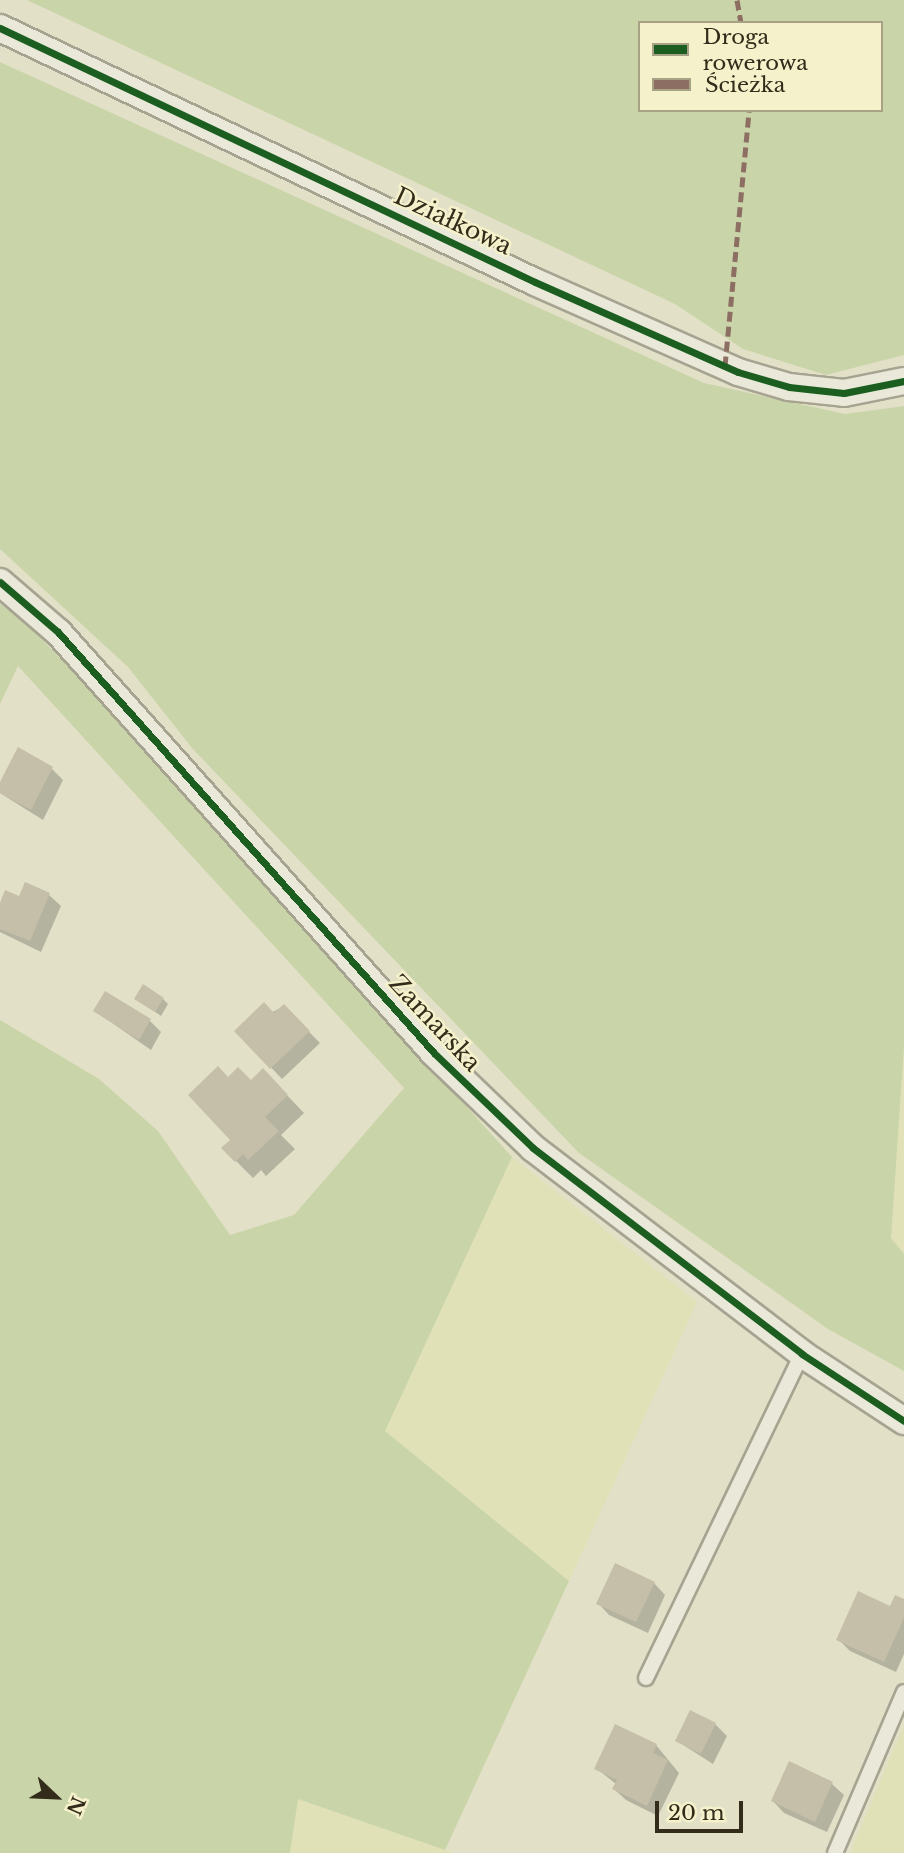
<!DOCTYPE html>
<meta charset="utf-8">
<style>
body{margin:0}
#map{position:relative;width:904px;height:1853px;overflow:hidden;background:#e2e0c7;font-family:"Libre Baskerville",serif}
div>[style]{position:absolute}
.farmland>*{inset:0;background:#e0e1b7}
.green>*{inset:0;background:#cad4a9}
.shadow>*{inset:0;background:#0003}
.building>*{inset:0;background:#c5bea8}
.roads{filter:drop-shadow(2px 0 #a6a391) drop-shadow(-2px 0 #a6a391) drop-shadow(0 2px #a6a391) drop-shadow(0 -2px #a6a391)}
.lane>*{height:14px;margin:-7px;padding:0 7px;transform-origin:7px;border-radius:7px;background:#eae8d9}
.street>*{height:26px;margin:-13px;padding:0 13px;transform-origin:13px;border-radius:13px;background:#eae8d9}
.quiet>*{height:5px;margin-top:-2.5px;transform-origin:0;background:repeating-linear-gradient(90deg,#8d6e63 0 10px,transparent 0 15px)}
.cycleway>*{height:7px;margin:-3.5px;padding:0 3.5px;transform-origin:3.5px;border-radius:3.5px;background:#1b5e20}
span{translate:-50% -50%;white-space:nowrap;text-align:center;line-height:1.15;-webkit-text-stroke:5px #f4f1cb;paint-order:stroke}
.street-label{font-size:24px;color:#332c1b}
.legend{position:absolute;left:638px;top:21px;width:245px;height:91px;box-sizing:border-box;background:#f4f1cb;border:2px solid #a7a285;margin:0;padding:9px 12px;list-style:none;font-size:21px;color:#332c1b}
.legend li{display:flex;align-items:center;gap:14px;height:35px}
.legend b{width:35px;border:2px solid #a7a285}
.north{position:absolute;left:21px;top:1762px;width:70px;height:70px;-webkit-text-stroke:5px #f4f1cb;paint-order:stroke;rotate:113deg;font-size:19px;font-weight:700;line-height:28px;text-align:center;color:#332c1b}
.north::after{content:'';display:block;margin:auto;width:24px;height:32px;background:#332c1b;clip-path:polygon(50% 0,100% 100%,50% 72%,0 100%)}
.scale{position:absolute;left:655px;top:1801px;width:88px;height:32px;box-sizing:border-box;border:4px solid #332c1b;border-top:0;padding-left:9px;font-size:21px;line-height:24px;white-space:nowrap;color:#332c1b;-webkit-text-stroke:5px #f4f1cb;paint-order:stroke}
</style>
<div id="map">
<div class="farmland">
<div style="clip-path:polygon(904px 1047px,904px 1254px,891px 1239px)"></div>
<div style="clip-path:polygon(512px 1157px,697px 1302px,569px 1581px,385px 1431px)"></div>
<div style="clip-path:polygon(904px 1725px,904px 1853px,850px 1853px)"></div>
<div style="clip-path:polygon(297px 1799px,445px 1850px,453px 1853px,290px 1853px)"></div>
</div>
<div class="green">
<div style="clip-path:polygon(evenodd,27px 0,904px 0,904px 355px,826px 375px,743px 349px,675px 304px,27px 0,640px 23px,881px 23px,881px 110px,640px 110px,640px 23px)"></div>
<div style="clip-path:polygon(0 62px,704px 383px,845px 414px,904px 406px,904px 1047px,891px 1238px,904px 1254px,904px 1371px,828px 1329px,579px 1153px,192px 748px,128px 667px,0 549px)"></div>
<div style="clip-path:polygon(0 604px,27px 624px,88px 687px,512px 1157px,385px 1431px,569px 1581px,445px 1850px,298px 1799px,290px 1853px,0 1853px,0 1020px,99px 1079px,158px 1131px,230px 1235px,294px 1215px,404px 1088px,18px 666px,0 704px)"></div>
</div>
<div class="shadow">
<div style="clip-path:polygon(52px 769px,63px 780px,43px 820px,0 793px,0 786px)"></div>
<div style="clip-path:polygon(49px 895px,61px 906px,41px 952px,0 932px,0 908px,20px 899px)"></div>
<div style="clip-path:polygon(136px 998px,163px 999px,168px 1004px,161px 1016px)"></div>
<div style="clip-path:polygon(284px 1006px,320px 1043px,282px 1079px,237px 1031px)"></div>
<div style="clip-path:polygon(95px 1011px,150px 1021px,161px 1032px,151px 1050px)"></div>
<div style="clip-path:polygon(228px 1079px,280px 1088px,304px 1113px,281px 1135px,295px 1149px,266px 1176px,261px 1170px,253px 1178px,236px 1161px)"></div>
<div style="clip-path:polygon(654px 1583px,665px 1595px,648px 1633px,609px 1615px,598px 1603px)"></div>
<div style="clip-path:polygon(904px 1601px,904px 1654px,896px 1672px,850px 1651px,838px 1639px)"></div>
<div style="clip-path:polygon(715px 1724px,727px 1736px,713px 1764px,677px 1741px)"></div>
<div style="clip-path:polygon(616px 1726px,656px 1745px,679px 1773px,658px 1816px,626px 1800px,614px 1789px,616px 1784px,596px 1768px)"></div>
<div style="clip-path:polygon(790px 1764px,832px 1784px,844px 1795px,827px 1832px,784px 1813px,773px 1801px)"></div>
</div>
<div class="building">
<div style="clip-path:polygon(18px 747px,53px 767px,31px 810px,0 793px,0 782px)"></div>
<div style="clip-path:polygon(25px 882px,50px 893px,30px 941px,0 929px,0 903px,5px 890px,19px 896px)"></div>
<div style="clip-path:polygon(143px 984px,164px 998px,155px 1012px,134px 999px)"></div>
<div style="clip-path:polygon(105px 991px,151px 1019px,139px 1040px,93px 1011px)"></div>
<div style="clip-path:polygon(264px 1002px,274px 1013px,284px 1004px,310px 1031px,270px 1069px,234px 1031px)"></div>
<div style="clip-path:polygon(218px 1066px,228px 1077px,238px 1067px,251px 1080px,263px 1068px,288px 1095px,265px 1117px,279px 1131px,248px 1160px,243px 1154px,235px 1162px,221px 1148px,230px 1140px,188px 1095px)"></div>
<div style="clip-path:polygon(615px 1563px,655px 1582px,636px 1622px,596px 1604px)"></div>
<div style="clip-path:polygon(858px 1591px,890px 1606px,895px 1595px,904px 1599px,904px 1618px,884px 1662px,836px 1640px)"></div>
<div style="clip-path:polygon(690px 1710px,716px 1723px,701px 1754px,675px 1741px)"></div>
<div style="clip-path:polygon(615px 1724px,657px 1744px,653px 1753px,668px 1760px,647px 1806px,612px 1789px,617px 1780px,594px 1769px)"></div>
<div style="clip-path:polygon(789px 1761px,833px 1782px,815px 1822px,771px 1801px)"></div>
</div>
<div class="roads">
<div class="lane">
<div style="left:646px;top:1678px;width:360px;rotate:-64.3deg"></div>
<div style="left:835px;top:1853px;width:175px;rotate:-66.8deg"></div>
</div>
<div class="street">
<div style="left:0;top:28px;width:592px;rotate:25.4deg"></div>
<div style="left:535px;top:282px;width:222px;rotate:23.9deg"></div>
<div style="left:738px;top:372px;width:53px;rotate:16.4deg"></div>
<div style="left:789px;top:387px;width:55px;rotate:6.2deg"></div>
<div style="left:844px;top:393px;width:61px;rotate:-11.3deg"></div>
<div style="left:0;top:582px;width:77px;rotate:40.8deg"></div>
<div style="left:58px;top:632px;width:564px;rotate:48.23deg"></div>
<div style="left:434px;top:1053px;width:137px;rotate:43.8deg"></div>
<div style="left:533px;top:1148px;width:339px;rotate:37.4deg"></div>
<div style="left:802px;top:1354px;width:122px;rotate:33.3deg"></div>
</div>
</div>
<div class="quiet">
<div style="left:737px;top:0;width:23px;rotate:80deg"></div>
<div style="left:725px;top:366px;width:257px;rotate:-84.6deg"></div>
</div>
<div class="cycleway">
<div style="left:0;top:28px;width:592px;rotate:25.4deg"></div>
<div style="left:535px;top:282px;width:222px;rotate:23.9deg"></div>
<div style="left:738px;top:372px;width:53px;rotate:16.4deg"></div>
<div style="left:789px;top:387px;width:55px;rotate:6.2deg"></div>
<div style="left:844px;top:393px;width:61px;rotate:-11.3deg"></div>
<div style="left:0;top:582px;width:77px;rotate:40.8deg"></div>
<div style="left:58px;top:632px;width:564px;rotate:48.23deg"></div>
<div style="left:434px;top:1053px;width:137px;rotate:43.8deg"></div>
<div style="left:533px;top:1148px;width:339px;rotate:37.4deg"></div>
<div style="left:802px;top:1354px;width:122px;rotate:33.3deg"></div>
</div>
<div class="street-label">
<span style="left:453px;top:221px;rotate:25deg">Działkowa</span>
<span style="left:435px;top:1023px;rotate:47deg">Zamarska</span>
</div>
<ul class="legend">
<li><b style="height:9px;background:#1b5e20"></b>Droga rowerowa</li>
<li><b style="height:9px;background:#8d6e63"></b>Ścieżka</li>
</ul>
<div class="north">N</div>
<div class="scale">20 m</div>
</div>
